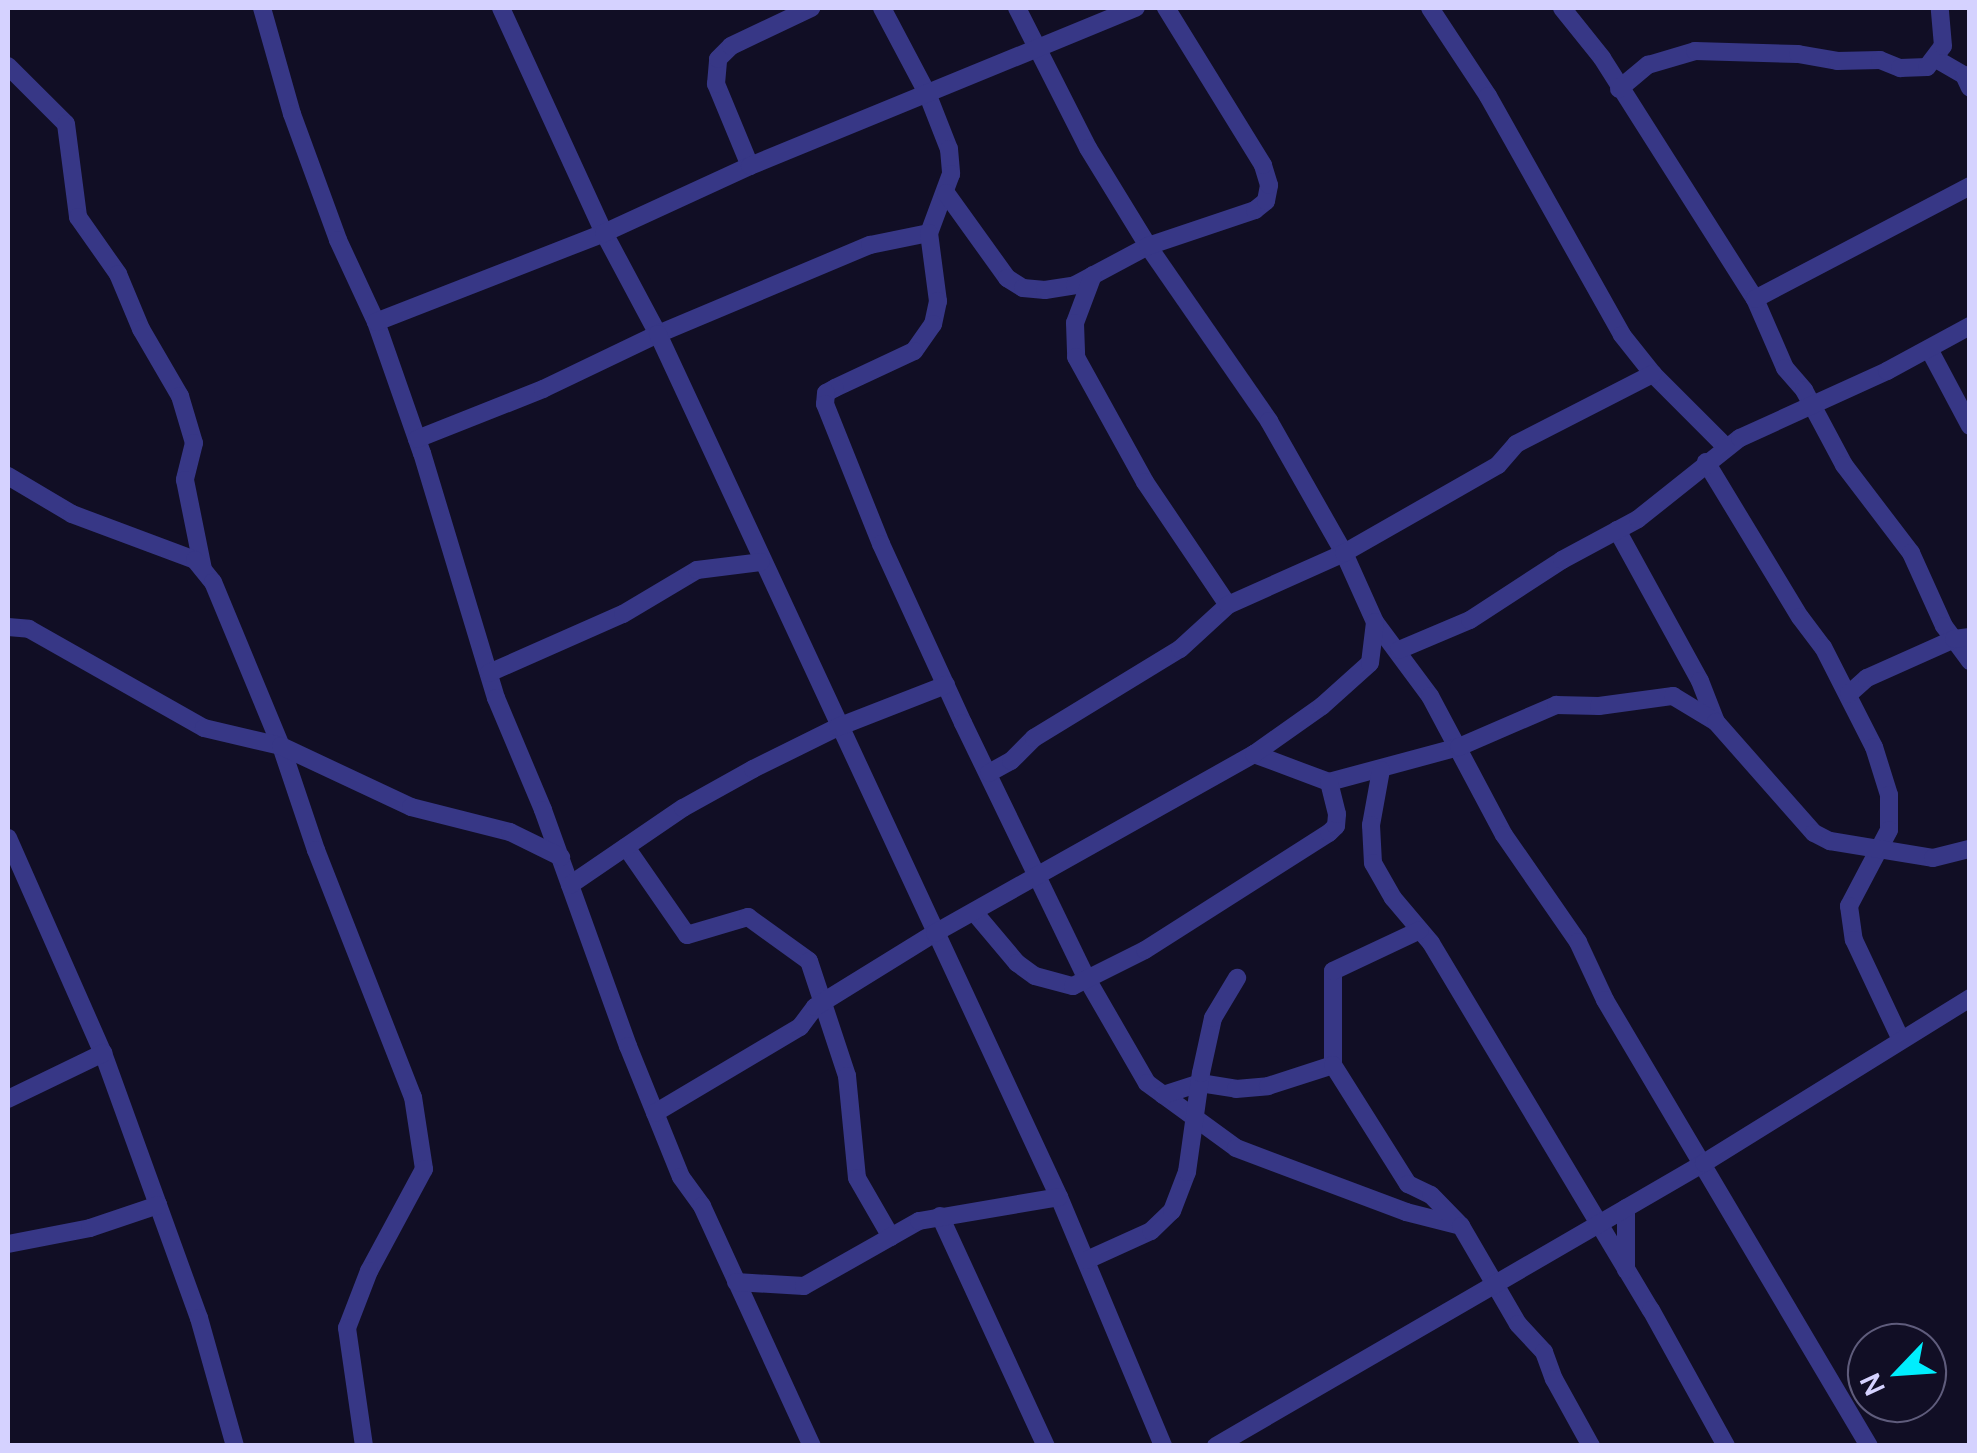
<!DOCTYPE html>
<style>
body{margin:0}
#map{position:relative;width:1977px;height:1453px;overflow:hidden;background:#110e25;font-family:Manrope,sans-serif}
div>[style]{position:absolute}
.street>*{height:18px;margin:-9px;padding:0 9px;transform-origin:9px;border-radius:9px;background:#373786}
span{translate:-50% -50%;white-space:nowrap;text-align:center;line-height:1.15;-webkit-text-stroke:10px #110e25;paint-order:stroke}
.frame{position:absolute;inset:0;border:10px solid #d5d2ff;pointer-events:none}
.north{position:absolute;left:1847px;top:1323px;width:100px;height:100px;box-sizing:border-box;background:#110e25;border:2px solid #5f5c7c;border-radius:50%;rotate:245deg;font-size:28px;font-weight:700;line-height:40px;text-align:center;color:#d5d2ff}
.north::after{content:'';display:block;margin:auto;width:35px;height:45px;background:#00eefd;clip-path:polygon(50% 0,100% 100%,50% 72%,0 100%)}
</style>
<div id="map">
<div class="street">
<div style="left:262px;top:8px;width:110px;rotate:74.2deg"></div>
<div style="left:292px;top:114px;width:134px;rotate:69.9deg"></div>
<div style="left:338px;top:240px;width:90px;rotate:65.1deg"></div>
<div style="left:376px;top:322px;width:139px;rotate:70.7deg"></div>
<div style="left:422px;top:453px;width:256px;rotate:73.2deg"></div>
<div style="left:496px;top:698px;width:121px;rotate:67.2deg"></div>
<div style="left:543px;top:810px;width:251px;rotate:70.2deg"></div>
<div style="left:628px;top:1046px;width:141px;rotate:68deg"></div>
<div style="left:681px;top:1177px;width:36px;rotate:54deg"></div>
<div style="left:702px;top:1206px;width:264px;rotate:65.4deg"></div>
<div style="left:501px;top:8px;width:247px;rotate:65.4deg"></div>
<div style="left:604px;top:233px;width:115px;rotate:61.9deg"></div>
<div style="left:658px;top:334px;width:230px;rotate:-22.8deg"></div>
<div style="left:870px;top:245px;width:60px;rotate:-11.5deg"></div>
<div style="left:882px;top:8px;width:96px;rotate:62.1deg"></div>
<div style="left:927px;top:93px;width:60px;rotate:68.6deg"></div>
<div style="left:949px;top:149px;width:25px;rotate:85deg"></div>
<div style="left:951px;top:174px;width:63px;rotate:110.4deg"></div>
<div style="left:929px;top:233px;width:69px;rotate:82.5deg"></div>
<div style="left:938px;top:301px;width:24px;rotate:102deg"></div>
<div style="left:933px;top:324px;width:33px;rotate:125deg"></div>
<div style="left:914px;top:351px;width:87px;rotate:154.9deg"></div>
<div style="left:835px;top:388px;width:10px;rotate:151deg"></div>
<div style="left:826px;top:393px;width:11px;rotate:95deg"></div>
<div style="left:825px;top:404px;width:151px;rotate:68.2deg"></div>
<div style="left:881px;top:544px;width:197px;rotate:65.4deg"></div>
<div style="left:963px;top:723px;width:284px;rotate:64.2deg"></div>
<div style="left:1087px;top:979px;width:120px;rotate:60deg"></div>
<div style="left:1147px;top:1083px;width:110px;rotate:36.1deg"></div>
<div style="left:1236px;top:1148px;width:182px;rotate:20.6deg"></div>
<div style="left:1406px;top:1212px;width:57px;rotate:14.3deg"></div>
<div style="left:1017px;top:8px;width:157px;rotate:63.1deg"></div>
<div style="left:1088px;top:148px;width:115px;rotate:58.5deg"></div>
<div style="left:1148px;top:246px;width:213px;rotate:55.3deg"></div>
<div style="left:1269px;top:421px;width:152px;rotate:60.4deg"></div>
<div style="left:1344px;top:553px;width:76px;rotate:65.8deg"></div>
<div style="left:1375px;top:622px;width:92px;rotate:53.4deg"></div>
<div style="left:1430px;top:696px;width:157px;rotate:62deg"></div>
<div style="left:1504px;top:835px;width:130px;rotate:55.3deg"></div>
<div style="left:1578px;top:942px;width:64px;rotate:65deg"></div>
<div style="left:1605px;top:1000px;width:518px;rotate:59.38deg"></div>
<div style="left:1430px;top:8px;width:105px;rotate:56.6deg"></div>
<div style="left:1488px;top:96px;width:274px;rotate:60.7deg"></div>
<div style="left:1622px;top:335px;width:50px;rotate:51.5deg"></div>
<div style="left:1653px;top:374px;width:103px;rotate:45deg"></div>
<div style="left:1562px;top:8px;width:64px;rotate:51.3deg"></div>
<div style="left:1602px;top:58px;width:285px;rotate:57.6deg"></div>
<div style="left:1755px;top:299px;width:75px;rotate:66.5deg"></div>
<div style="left:1785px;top:368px;width:29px;rotate:49deg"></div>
<div style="left:1804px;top:390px;width:85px;rotate:61.9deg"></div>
<div style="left:1844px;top:465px;width:111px;rotate:52.7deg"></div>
<div style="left:1911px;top:553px;width:80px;rotate:65.7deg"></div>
<div style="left:1944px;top:626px;width:44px;rotate:53.4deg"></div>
<div style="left:1936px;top:59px;width:32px;rotate:30deg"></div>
<div style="left:1964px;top:75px;width:14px;rotate:65deg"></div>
<div style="left:8px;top:66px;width:82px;rotate:45deg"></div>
<div style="left:66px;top:124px;width:94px;rotate:82.6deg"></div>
<div style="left:78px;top:217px;width:70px;rotate:54.9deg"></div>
<div style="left:118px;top:274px;width:60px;rotate:67.3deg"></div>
<div style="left:141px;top:329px;width:78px;rotate:59.8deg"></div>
<div style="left:180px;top:396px;width:49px;rotate:73.4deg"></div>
<div style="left:194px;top:443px;width:38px;rotate:104deg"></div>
<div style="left:185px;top:480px;width:91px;rotate:78.6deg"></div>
<div style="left:1619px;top:89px;width:38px;rotate:-40deg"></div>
<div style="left:1648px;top:65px;width:49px;rotate:-16.6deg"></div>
<div style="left:1695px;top:51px;width:103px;rotate:1.7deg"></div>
<div style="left:1798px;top:54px;width:40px;rotate:10deg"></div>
<div style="left:1837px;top:61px;width:43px;rotate:-1.3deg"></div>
<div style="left:1880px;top:60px;width:22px;rotate:22deg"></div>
<div style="left:1900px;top:68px;width:27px;rotate:-2deg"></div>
<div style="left:1927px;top:67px;width:26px;rotate:-53deg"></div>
<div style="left:1943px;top:46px;width:38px;rotate:-95deg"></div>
<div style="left:750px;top:166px;width:89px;rotate:-112.5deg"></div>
<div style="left:716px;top:84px;width:25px;rotate:-85deg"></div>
<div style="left:718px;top:59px;width:18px;rotate:-45deg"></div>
<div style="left:731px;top:46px;width:89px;rotate:-25.4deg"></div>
<div style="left:946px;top:193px;width:105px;rotate:54.3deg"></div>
<div style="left:1007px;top:278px;width:19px;rotate:32deg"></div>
<div style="left:1023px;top:288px;width:22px;rotate:5deg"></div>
<div style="left:1045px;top:290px;width:30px;rotate:-9deg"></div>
<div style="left:1075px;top:285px;width:83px;rotate:-28.1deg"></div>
<div style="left:1148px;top:246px;width:113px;rotate:-18.6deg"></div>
<div style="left:1255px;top:210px;width:14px;rotate:-39deg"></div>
<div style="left:1266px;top:201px;width:16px;rotate:-79deg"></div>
<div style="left:1269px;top:185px;width:21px;rotate:-107deg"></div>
<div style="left:1263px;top:165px;width:185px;rotate:-121.7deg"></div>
<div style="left:1093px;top:275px;width:51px;rotate:110.6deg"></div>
<div style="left:1075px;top:323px;width:34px;rotate:88deg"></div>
<div style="left:1076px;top:357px;width:143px;rotate:61.1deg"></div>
<div style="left:1145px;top:482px;width:148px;rotate:56deg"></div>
<div style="left:1755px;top:299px;width:243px;rotate:-27.7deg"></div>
<div style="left:376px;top:322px;width:245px;rotate:-21.3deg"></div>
<div style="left:604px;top:233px;width:161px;rotate:-24.7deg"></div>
<div style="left:750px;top:166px;width:417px;rotate:-22.3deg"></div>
<div style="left:1929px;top:349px;width:87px;rotate:62deg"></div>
<div style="left:417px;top:439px;width:136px;rotate:-21.6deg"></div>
<div style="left:543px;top:389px;width:127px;rotate:-25.6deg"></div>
<div style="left:658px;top:334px;width:952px;rotate:65.08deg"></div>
<div style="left:1059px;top:1197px;width:270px;rotate:67.3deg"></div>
<div style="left:1706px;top:462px;width:181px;rotate:58.8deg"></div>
<div style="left:1800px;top:617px;width:38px;rotate:53deg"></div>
<div style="left:1823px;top:647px;width:112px;rotate:63deg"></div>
<div style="left:1874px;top:747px;width:50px;rotate:72.6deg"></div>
<div style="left:1889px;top:795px;width:35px;rotate:90deg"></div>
<div style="left:1889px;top:830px;width:86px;rotate:117.8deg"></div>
<div style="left:1849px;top:906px;width:34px;rotate:82deg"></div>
<div style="left:1854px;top:940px;width:110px;rotate:64.8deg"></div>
<div style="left:8px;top:476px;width:74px;rotate:30.7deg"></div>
<div style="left:72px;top:514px;width:131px;rotate:20.5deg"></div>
<div style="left:195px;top:560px;width:28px;rotate:51deg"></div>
<div style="left:213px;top:582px;width:178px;rotate:67.5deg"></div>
<div style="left:281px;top:746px;width:110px;rotate:71.4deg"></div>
<div style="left:316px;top:850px;width:265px;rotate:68.6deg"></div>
<div style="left:413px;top:1097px;width:73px;rotate:81.3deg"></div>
<div style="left:424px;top:1169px;width:116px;rotate:118.3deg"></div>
<div style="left:369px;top:1271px;width:61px;rotate:111.1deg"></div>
<div style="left:347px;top:1328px;width:119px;rotate:81.8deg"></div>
<div style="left:1617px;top:530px;width:172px;rotate:61.2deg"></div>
<div style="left:1700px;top:681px;width:44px;rotate:68.7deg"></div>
<div style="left:8px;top:627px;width:21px;rotate:5deg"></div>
<div style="left:29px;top:629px;width:201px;rotate:29.5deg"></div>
<div style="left:204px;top:728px;width:79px;rotate:13.2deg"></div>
<div style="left:281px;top:746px;width:144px;rotate:25.1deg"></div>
<div style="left:411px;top:807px;width:102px;rotate:14.2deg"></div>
<div style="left:510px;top:832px;width:57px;rotate:26.1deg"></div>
<div style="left:1399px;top:650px;width:77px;rotate:-22.9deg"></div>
<div style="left:1470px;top:620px;width:110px;rotate:-33.1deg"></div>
<div style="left:1562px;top:560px;width:86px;rotate:-28.3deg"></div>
<div style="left:1638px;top:519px;width:130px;rotate:-38.5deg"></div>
<div style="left:1740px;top:438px;width:162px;rotate:-24.5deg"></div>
<div style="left:1887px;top:371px;width:94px;rotate:-28.5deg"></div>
<div style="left:489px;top:673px;width:146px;rotate:-23.8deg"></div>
<div style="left:623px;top:614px;width:86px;rotate:-30.7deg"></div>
<div style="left:697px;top:570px;width:64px;rotate:-7.1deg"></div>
<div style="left:1849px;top:694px;width:24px;rotate:-42deg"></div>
<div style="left:1867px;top:678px;width:95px;rotate:-24.1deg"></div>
<div style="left:1954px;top:639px;width:16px;rotate:-7deg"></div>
<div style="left:1254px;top:754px;width:80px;rotate:20.5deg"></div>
<div style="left:1329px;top:782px;width:135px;rotate:-15.1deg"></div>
<div style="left:1459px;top:747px;width:106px;rotate:-23.4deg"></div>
<div style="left:1556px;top:705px;width:43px;rotate:1.3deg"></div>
<div style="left:1599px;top:706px;width:75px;rotate:-7.7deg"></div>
<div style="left:1673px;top:696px;width:50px;rotate:31.2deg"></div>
<div style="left:1716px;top:722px;width:148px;rotate:48.6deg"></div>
<div style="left:1814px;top:833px;width:18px;rotate:27deg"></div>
<div style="left:1830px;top:841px;width:104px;rotate:9.4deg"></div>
<div style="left:1933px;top:858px;width:38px;rotate:-14deg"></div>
<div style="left:1381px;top:770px;width:56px;rotate:100.3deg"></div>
<div style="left:1371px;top:825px;width:38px;rotate:87deg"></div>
<div style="left:1373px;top:863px;width:40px;rotate:60.3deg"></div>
<div style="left:1393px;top:898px;width:59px;rotate:49.8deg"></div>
<div style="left:1431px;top:943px;width:428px;rotate:59.1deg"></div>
<div style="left:1651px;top:1310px;width:155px;rotate:61.1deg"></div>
<div style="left:989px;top:773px;width:25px;rotate:-29deg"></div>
<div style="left:1011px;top:761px;width:33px;rotate:-45deg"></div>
<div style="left:1034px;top:738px;width:171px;rotate:-31.4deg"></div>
<div style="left:1180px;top:649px;width:65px;rotate:-42.5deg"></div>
<div style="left:1228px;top:605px;width:127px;rotate:-24.1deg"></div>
<div style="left:1344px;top:553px;width:177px;rotate:-29.7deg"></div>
<div style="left:1498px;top:465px;width:28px;rotate:-49deg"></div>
<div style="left:1516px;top:444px;width:154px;rotate:-27.1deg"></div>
<div style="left:8px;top:838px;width:235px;rotate:66.2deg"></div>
<div style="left:103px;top:1053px;width:282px;rotate:70.1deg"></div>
<div style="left:199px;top:1318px;width:133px;rotate:74.3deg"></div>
<div style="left:626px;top:847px;width:107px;rotate:55.3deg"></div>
<div style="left:687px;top:935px;width:64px;rotate:-16.4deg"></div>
<div style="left:748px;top:917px;width:75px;rotate:35.8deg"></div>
<div style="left:809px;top:961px;width:121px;rotate:71.7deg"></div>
<div style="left:847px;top:1076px;width:102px;rotate:84.4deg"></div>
<div style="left:857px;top:1178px;width:68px;rotate:60deg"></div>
<div style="left:570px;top:885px;width:137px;rotate:-34.3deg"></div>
<div style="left:683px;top:808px;width:80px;rotate:-29.1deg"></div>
<div style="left:753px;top:769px;width:95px;rotate:-26.3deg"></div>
<div style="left:838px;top:727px;width:116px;rotate:-21.3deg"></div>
<div style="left:974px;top:912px;width:67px;rotate:49.9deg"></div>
<div style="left:1017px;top:963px;width:22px;rotate:36deg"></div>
<div style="left:1035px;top:976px;width:39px;rotate:15deg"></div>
<div style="left:1073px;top:986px;width:80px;rotate:-26.6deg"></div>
<div style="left:1145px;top:950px;width:218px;rotate:-32.5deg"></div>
<div style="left:1329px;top:833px;width:10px;rotate:-45deg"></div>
<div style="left:1336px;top:826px;width:12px;rotate:-85deg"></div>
<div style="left:1337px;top:814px;width:33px;rotate:-104deg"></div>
<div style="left:1333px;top:1065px;width:94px;rotate:-90deg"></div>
<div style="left:1333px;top:971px;width:96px;rotate:-25.2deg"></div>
<div style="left:1163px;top:1095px;width:39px;rotate:-18deg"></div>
<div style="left:1200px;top:1083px;width:36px;rotate:9deg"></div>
<div style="left:1236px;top:1089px;width:32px;rotate:-5deg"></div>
<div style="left:1268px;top:1086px;width:68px;rotate:-17.9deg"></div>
<div style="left:1333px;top:1065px;width:141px;rotate:57.8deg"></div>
<div style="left:1408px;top:1184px;width:25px;rotate:26deg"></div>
<div style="left:1431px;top:1195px;width:43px;rotate:45.9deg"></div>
<div style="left:1461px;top:1226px;width:113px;rotate:59.8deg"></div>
<div style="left:1518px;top:1324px;width:38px;rotate:47deg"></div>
<div style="left:1544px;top:1352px;width:29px;rotate:70deg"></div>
<div style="left:1554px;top:1379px;width:77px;rotate:61.1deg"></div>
<div style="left:8px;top:1099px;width:106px;rotate:-25.8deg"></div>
<div style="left:655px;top:1113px;width:169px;rotate:-30.7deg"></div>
<div style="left:800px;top:1027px;width:25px;rotate:-53deg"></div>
<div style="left:815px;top:1007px;width:141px;rotate:-31.7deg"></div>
<div style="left:935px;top:933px;width:366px;rotate:-29.3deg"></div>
<div style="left:1254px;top:754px;width:83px;rotate:-35.2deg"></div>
<div style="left:1322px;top:706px;width:64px;rotate:-41.9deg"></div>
<div style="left:1370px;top:663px;width:41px;rotate:-83deg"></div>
<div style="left:1626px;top:1208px;width:62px;rotate:90deg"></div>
<div style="left:940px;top:1216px;width:253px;rotate:65.3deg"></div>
<div style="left:8px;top:1244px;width:84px;rotate:-11deg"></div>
<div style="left:90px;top:1228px;width:72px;rotate:-18.7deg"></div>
<div style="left:1087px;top:1260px;width:70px;rotate:-24.4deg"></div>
<div style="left:1151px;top:1231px;width:29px;rotate:-44deg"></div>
<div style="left:1172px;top:1211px;width:42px;rotate:-69deg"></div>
<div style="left:1187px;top:1172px;width:100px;rotate:-82deg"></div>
<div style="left:1201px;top:1073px;width:56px;rotate:-77.7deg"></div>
<div style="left:1213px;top:1018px;width:47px;rotate:-59deg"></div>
<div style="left:736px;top:1282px;width:68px;rotate:3.4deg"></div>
<div style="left:804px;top:1286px;width:132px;rotate:-29.5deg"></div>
<div style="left:919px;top:1221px;width:142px;rotate:-9.7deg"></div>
<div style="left:1216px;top:1446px;width:564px;rotate:-30.11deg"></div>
<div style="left:1704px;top:1163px;width:313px;rotate:-31.8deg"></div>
</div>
<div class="frame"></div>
<div class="north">N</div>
</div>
